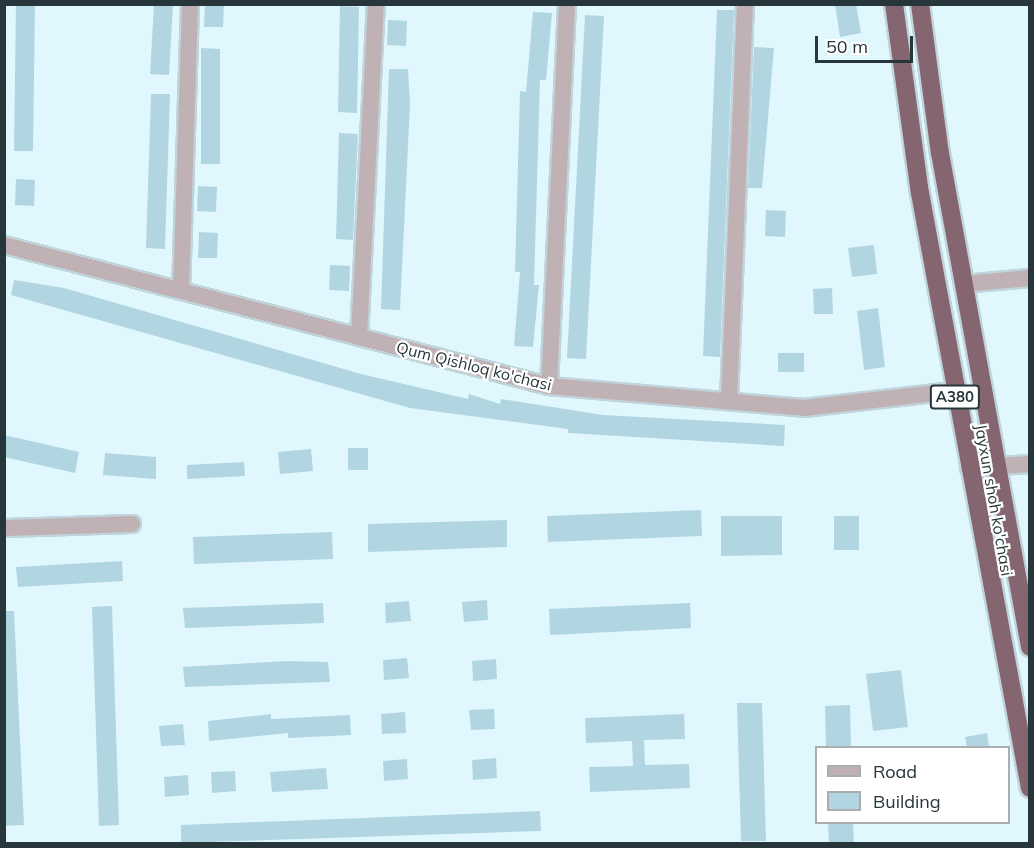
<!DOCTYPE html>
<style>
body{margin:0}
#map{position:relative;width:1034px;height:848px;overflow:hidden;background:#e1f7fe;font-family:Mulish,sans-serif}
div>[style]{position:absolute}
.building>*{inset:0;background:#b1d6e1}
.roads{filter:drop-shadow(2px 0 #c0d4db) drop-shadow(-2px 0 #c0d4db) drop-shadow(0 2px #c0d4db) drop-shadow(0 -2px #c0d4db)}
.minor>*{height:16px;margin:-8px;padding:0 8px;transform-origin:8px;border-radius:8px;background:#c0b1b5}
.highway>*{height:18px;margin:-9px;padding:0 9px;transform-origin:9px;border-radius:9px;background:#856670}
span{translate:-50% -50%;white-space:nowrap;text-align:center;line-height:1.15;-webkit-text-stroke:4.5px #fff;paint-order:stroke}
.shield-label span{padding:2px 4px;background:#fff;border:2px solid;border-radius:4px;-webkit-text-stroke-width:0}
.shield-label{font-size:15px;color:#27363a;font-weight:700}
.street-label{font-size:16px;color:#27363a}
.frame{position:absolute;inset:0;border:6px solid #27363a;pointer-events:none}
.legend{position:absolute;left:815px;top:746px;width:195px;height:78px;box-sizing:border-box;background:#fff;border:2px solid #a9afb0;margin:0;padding:8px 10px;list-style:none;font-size:18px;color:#27363a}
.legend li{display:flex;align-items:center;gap:12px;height:30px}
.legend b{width:30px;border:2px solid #a9afb0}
.scale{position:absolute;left:815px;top:36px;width:98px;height:27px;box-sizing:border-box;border:3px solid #27363a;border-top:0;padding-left:8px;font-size:18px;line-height:21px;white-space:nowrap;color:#27363a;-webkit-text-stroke:4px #fff;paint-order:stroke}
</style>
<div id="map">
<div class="building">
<div style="clip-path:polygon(16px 4px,35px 4px,33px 151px,14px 151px)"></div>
<div style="clip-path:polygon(154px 4px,173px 5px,169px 75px,150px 74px)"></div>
<div style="clip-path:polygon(205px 4px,224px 4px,223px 27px,204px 27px)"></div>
<div style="clip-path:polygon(835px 4px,856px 4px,861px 33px,840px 37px)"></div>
<div style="clip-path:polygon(340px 6px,359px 7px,357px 113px,338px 112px)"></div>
<div style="clip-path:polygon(717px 10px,734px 10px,720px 357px,703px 356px)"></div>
<div style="clip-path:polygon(533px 12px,552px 13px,546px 80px,540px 80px,534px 285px,539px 285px,533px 347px,514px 346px,520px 272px,515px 272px,520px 91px,526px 92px)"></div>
<div style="clip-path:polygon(585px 15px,604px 16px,586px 359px,567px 358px)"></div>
<div style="clip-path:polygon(388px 20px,407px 21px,406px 46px,387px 45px)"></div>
<div style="clip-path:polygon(754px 47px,774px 48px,762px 188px,748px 188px)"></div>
<div style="clip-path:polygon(201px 48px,220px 49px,220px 164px,201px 164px)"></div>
<div style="clip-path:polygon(389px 69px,408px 69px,410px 104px,400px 310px,381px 309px)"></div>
<div style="clip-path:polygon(151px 94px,170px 94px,165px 249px,146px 248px)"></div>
<div style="clip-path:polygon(339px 133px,358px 134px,353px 240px,336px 239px)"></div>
<div style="clip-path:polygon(16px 179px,35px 180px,34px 206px,15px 205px)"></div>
<div style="clip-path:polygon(198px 186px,217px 187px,216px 212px,197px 211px)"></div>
<div style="clip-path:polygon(766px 210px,786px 211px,785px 237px,765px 236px)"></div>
<div style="clip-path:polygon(199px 232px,218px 233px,217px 258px,198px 258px)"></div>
<div style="clip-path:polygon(874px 245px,877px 274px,852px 277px,848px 248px)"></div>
<div style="clip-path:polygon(330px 265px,350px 266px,349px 291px,329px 290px)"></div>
<div style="clip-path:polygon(14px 280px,64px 288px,361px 374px,468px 399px,469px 394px,500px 404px,501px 399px,603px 415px,785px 425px,784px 446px,568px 433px,568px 429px,410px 408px,11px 295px)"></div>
<div style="clip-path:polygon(832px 288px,833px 314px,814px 314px,813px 289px)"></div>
<div style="clip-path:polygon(878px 308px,885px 367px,864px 370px,857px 311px)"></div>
<div style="clip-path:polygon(778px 353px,804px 353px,804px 372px,778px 372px)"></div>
<div style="clip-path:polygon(4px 435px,79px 452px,75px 473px,4px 457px)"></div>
<div style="clip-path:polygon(348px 448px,368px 448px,368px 470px,348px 470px)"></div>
<div style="clip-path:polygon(311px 449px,313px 471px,280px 474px,278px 452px)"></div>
<div style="clip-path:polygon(105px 453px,156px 457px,156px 479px,103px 475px)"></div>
<div style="clip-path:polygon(244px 462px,245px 476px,187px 479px,187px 465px)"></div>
<div style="clip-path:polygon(701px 510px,702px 536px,548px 542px,547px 516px)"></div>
<div style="clip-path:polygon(721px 516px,782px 516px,782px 555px,721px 556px)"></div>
<div style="clip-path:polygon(834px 516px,859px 516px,859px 550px,834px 550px)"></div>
<div style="clip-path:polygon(507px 520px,507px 547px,368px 552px,368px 524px)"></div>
<div style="clip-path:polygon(332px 532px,333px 559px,194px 564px,193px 537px)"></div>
<div style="clip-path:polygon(122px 561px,123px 581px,18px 587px,16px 567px)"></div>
<div style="clip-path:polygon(487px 600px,488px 620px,464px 622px,462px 602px)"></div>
<div style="clip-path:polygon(409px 601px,411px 621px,386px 623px,385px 603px)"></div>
<div style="clip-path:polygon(323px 603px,324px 623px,185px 628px,183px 608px)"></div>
<div style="clip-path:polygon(690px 603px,691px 628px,550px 635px,549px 609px)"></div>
<div style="clip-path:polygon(112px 606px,119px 825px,99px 826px,92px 607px)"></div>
<div style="clip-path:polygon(4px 611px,14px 611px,24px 825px,4px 826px)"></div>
<div style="clip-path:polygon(407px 658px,409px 678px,384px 680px,383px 660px)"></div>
<div style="clip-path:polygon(496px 659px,497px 679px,473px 681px,472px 661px)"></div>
<div style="clip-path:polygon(288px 661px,328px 662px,330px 682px,185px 687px,183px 667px)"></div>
<div style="clip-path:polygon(901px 670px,908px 727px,873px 731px,866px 674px)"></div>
<div style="clip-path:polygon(737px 703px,762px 703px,766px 841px,741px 841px)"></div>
<div style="clip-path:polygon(850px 705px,851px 747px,826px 747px,825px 706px)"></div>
<div style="clip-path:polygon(494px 709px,495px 729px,471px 730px,469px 710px)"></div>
<div style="clip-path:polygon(405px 712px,406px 733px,382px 734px,381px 714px)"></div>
<div style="clip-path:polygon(271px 714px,271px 719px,350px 715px,351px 735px,288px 738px,288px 733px,209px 741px,208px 721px)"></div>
<div style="clip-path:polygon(684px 714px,685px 739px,644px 740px,645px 765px,689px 764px,690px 788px,590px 792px,589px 767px,633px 766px,632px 741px,586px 743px,585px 718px)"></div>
<div style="clip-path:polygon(183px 724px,185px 745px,161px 746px,159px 726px)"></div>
<div style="clip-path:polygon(987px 733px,989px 747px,967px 747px,965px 737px)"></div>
<div style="clip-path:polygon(496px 758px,497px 778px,473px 780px,472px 760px)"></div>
<div style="clip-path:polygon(407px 759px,408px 779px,384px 781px,383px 761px)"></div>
<div style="clip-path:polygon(326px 768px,328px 789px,272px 792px,270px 772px)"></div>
<div style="clip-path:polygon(235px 771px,236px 791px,212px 793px,211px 772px)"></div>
<div style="clip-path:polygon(188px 775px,189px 795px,165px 797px,164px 777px)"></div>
<div style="clip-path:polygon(540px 811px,541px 831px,181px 843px,181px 825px)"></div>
<div style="clip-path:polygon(828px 822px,853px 822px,854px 843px,829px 843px)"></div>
</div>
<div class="roads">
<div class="minor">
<div style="left:4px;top:245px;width:563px;rotate:14.51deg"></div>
<div style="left:549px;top:386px;width:256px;rotate:4.9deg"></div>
<div style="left:804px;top:408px;width:151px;rotate:-6.5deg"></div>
<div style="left:963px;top:284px;width:67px;rotate:-5.1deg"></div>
<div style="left:181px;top:291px;width:287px;rotate:-88.2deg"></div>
<div style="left:359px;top:337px;width:333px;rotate:-87.1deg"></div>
<div style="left:549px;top:386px;width:382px;rotate:-87.3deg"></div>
<div style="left:729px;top:401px;width:397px;rotate:-87.7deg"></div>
<div style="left:969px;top:468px;width:61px;rotate:-3.8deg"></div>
<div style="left:4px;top:528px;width:128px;rotate:-1.8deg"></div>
</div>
<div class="highway">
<div style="left:894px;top:4px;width:191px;rotate:82.2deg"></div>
<div style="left:920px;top:193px;width:605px;rotate:79.53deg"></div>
<div style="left:920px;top:4px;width:150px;rotate:82.4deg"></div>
<div style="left:940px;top:153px;width:502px;rotate:79.67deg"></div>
</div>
</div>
<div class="shield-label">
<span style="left:955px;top:397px">A380</span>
</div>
<div class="street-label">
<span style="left:474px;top:366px;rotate:14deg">Qum Qishloq ko'chasi</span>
<span style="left:994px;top:500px;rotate:80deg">Jayxun shoh ko'chasi</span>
</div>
<div class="frame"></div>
<ul class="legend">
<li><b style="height:8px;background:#c0b1b5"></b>Road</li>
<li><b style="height:16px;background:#b1d6e1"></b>Building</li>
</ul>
<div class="scale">50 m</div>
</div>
